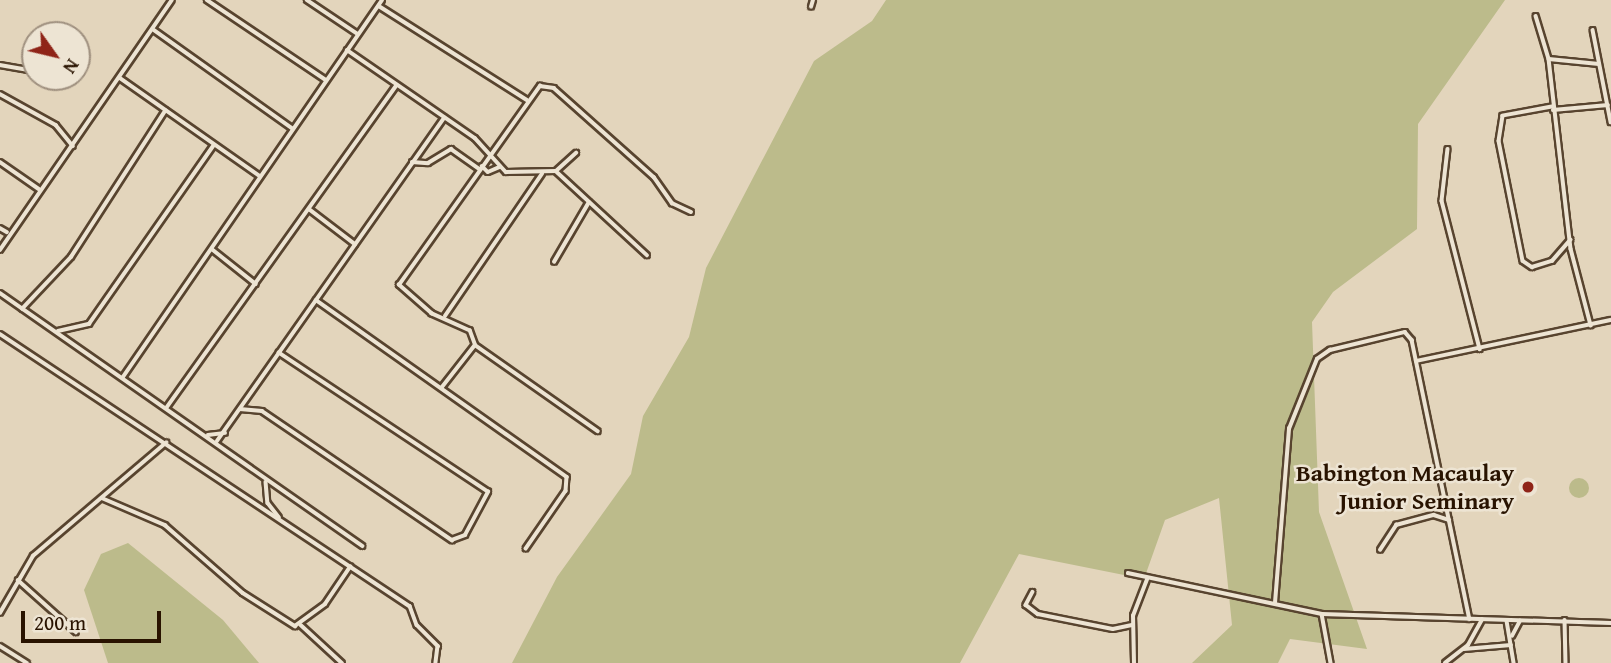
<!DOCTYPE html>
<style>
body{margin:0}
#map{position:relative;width:1611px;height:663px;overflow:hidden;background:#e3d5bc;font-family:"Gentium Book Plus",serif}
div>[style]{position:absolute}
.green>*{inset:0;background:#bcbb8b}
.round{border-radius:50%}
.roads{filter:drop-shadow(2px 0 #58442f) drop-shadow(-2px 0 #58442f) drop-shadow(0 2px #58442f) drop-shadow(0 -2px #58442f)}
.minor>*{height:3.5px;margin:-1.75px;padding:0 1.75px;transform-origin:1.75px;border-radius:1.75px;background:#ede4d3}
.dots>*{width:19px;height:19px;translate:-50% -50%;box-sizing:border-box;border:4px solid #ede4d3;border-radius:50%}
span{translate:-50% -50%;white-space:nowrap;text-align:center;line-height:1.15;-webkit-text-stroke:5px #ede4d3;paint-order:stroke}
.poi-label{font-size:24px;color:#291300;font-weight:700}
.right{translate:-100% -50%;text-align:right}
.north{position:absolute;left:21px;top:21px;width:70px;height:70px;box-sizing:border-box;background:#ede4d3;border:2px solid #9f907f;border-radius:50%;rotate:124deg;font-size:19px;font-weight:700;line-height:28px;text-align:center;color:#291300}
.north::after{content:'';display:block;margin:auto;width:24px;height:32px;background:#8f2418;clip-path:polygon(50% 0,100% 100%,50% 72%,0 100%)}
.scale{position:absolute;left:21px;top:611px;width:140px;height:32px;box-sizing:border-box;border:4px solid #291300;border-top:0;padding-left:9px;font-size:21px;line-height:24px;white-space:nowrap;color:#291300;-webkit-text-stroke:5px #ede4d3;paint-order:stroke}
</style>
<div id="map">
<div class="green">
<div style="clip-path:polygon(886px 0,1505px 0,1418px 124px,1417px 229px,1333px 292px,1312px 322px,1319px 512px,1367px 649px,1290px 639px,1278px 663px,1192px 663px,1232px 625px,1219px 498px,1165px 520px,1144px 579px,1019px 554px,960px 663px,512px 663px,557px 577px,631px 474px,643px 416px,689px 337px,706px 268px,814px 61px,872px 21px)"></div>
<div class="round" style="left:1569px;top:478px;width:20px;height:20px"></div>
<div style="clip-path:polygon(128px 543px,223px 620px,259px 663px,108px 663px,84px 590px,101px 554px)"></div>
</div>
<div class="roads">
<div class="minor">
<div style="left:207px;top:0;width:143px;rotate:33.9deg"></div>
<div style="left:307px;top:0;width:61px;rotate:33.7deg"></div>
<div style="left:379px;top:6px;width:175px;rotate:32.4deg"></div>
<div style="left:811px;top:7px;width:7px;rotate:-74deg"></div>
<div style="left:1536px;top:16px;width:45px;rotate:73.2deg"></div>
<div style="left:1549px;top:59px;width:191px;rotate:83.4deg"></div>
<div style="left:1571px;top:249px;width:79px;rotate:75.3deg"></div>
<div style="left:154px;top:30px;width:169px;rotate:35.4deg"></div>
<div style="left:1593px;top:30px;width:94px;rotate:78.9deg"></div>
<div style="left:347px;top:50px;width:155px;rotate:34.5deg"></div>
<div style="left:475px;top:138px;width:46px;rotate:47.6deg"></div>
<div style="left:506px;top:172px;width:50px;rotate:-1.1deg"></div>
<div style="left:556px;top:171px;width:27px;rotate:-42deg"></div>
<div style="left:1549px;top:59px;width:50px;rotate:5.7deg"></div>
<div style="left:0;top:65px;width:36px;rotate:10deg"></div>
<div style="left:120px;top:78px;width:171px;rotate:35deg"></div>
<div style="left:0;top:94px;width:64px;rotate:29deg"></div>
<div style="left:56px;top:125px;width:27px;rotate:51deg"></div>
<div style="left:1552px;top:107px;width:50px;rotate:169.6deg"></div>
<div style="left:1503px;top:116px;width:25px;rotate:99deg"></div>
<div style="left:1499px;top:141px;width:122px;rotate:78.7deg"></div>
<div style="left:1523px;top:261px;width:11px;rotate:34deg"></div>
<div style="left:1532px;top:267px;width:21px;rotate:-17deg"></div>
<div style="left:1552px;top:261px;width:28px;rotate:-49deg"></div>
<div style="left:1553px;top:110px;width:55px;rotate:-5.2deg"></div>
<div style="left:1448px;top:149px;width:52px;rotate:96.6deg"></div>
<div style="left:1442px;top:201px;width:153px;rotate:75.6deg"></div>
<div style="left:0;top:162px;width:47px;rotate:34.7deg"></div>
<div style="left:412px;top:162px;width:16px;rotate:4deg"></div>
<div style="left:428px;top:163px;width:27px;rotate:-31deg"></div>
<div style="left:451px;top:149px;width:35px;rotate:35deg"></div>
<div style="left:482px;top:166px;width:8px;rotate:45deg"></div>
<div style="left:488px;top:172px;width:13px;rotate:-23deg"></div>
<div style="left:556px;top:171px;width:124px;rotate:42.7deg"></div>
<div style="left:309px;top:209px;width:58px;rotate:37.3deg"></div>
<div style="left:0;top:228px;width:8px;rotate:30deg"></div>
<div style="left:212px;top:249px;width:56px;rotate:38.5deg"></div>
<div style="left:0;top:250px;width:303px;rotate:-55.5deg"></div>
<div style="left:554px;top:262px;width:69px;rotate:-59.7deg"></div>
<div style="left:0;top:293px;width:442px;rotate:34.9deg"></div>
<div style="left:316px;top:300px;width:307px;rotate:35.2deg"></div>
<div style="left:567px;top:477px;width:14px;rotate:94deg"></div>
<div style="left:566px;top:491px;width:70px;rotate:124.6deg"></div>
<div style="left:22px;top:309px;width:71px;rotate:-46.7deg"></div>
<div style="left:71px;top:257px;width:174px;rotate:-57.2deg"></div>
<div style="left:445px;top:316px;width:172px;rotate:-55.7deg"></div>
<div style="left:58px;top:331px;width:32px;rotate:-13deg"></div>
<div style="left:89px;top:324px;width:217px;rotate:-55.1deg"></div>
<div style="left:0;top:334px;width:492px;rotate:33.6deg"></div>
<div style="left:410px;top:606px;width:20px;rotate:70deg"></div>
<div style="left:417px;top:625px;width:30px;rotate:45deg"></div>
<div style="left:438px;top:646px;width:17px;rotate:97deg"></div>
<div style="left:475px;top:345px;width:15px;rotate:-110deg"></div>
<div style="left:470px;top:331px;width:42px;rotate:-155.9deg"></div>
<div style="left:432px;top:314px;width:44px;rotate:-138.7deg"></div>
<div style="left:399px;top:285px;width:244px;rotate:-54.7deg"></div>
<div style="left:540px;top:86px;width:14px;rotate:8deg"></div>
<div style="left:554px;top:88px;width:134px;rotate:41.7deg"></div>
<div style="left:654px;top:177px;width:32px;rotate:55deg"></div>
<div style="left:672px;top:203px;width:21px;rotate:25deg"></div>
<div style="left:475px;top:345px;width:150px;rotate:35deg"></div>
<div style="left:1416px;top:361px;width:199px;rotate:-11.9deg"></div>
<div style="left:123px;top:377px;width:457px;rotate:-55.5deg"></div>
<div style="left:442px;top:387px;width:53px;rotate:-51.8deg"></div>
<div style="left:167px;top:407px;width:394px;rotate:-54.5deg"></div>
<div style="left:240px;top:409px;width:22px;rotate:5deg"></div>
<div style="left:262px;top:411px;width:230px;rotate:34.2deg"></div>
<div style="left:452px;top:540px;width:14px;rotate:-21deg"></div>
<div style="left:465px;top:535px;width:49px;rotate:-61.9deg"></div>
<div style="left:488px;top:492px;width:251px;rotate:-146.4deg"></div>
<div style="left:208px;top:435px;width:17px;rotate:-7deg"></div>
<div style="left:217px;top:441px;width:395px;rotate:-54.9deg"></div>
<div style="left:266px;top:482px;width:21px;rotate:85deg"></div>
<div style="left:268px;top:503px;width:18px;rotate:52deg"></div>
<div style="left:102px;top:498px;width:69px;rotate:23.2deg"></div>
<div style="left:165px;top:525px;width:103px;rotate:41.1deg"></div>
<div style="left:243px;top:593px;width:62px;rotate:32.4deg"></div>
<div style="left:295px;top:626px;width:37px;rotate:-36deg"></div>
<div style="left:325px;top:604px;width:45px;rotate:-56deg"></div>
<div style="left:1380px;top:550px;width:30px;rotate:-57deg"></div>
<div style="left:1396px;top:525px;width:39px;rotate:-15deg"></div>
<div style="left:1434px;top:515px;width:16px;rotate:18deg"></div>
<div style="left:1128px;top:573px;width:198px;rotate:11.9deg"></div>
<div style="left:1322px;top:614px;width:289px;rotate:1.8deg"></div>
<div style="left:18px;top:580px;width:78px;rotate:41.9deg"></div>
<div style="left:1033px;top:592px;width:15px;rotate:118deg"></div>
<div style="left:1026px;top:605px;width:15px;rotate:37deg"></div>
<div style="left:1038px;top:614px;width:76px;rotate:11.3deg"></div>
<div style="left:1113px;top:629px;width:19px;rotate:-12deg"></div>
<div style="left:1275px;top:603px;width:175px;rotate:-85.4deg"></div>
<div style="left:1289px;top:429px;width:75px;rotate:-68.2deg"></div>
<div style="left:1317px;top:359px;width:16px;rotate:-35deg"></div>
<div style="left:1330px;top:350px;width:77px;rotate:-13.5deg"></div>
<div style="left:1405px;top:332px;width:11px;rotate:49deg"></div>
<div style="left:1412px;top:340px;width:285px;rotate:78.3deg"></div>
<div style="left:0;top:613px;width:66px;rotate:-59.9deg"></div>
<div style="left:33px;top:556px;width:175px;rotate:-40.4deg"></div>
<div style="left:1322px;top:614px;width:50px;rotate:79.6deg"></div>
<div style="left:1565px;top:620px;width:43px;rotate:88.7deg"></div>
<div style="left:1507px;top:621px;width:43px;rotate:80.5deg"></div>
<div style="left:301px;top:625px;width:56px;rotate:42.8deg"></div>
<div style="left:1512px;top:636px;width:17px;rotate:-62deg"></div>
<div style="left:0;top:646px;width:32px;rotate:32deg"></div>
<div style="left:1464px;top:649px;width:47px;rotate:-4.9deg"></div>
<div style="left:1134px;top:663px;width:47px;rotate:-91.2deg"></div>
<div style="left:1133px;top:616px;width:39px;rotate:-69deg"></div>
<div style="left:1445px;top:663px;width:29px;rotate:-38deg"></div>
<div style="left:1468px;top:645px;width:29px;rotate:-61deg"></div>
</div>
</div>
<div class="dots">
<div style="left:1528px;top:487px;background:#8f2418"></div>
</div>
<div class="poi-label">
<span class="right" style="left:1514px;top:487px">Babington Macaulay<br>Junior Seminary</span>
</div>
<div class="north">N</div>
<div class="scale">200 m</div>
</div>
